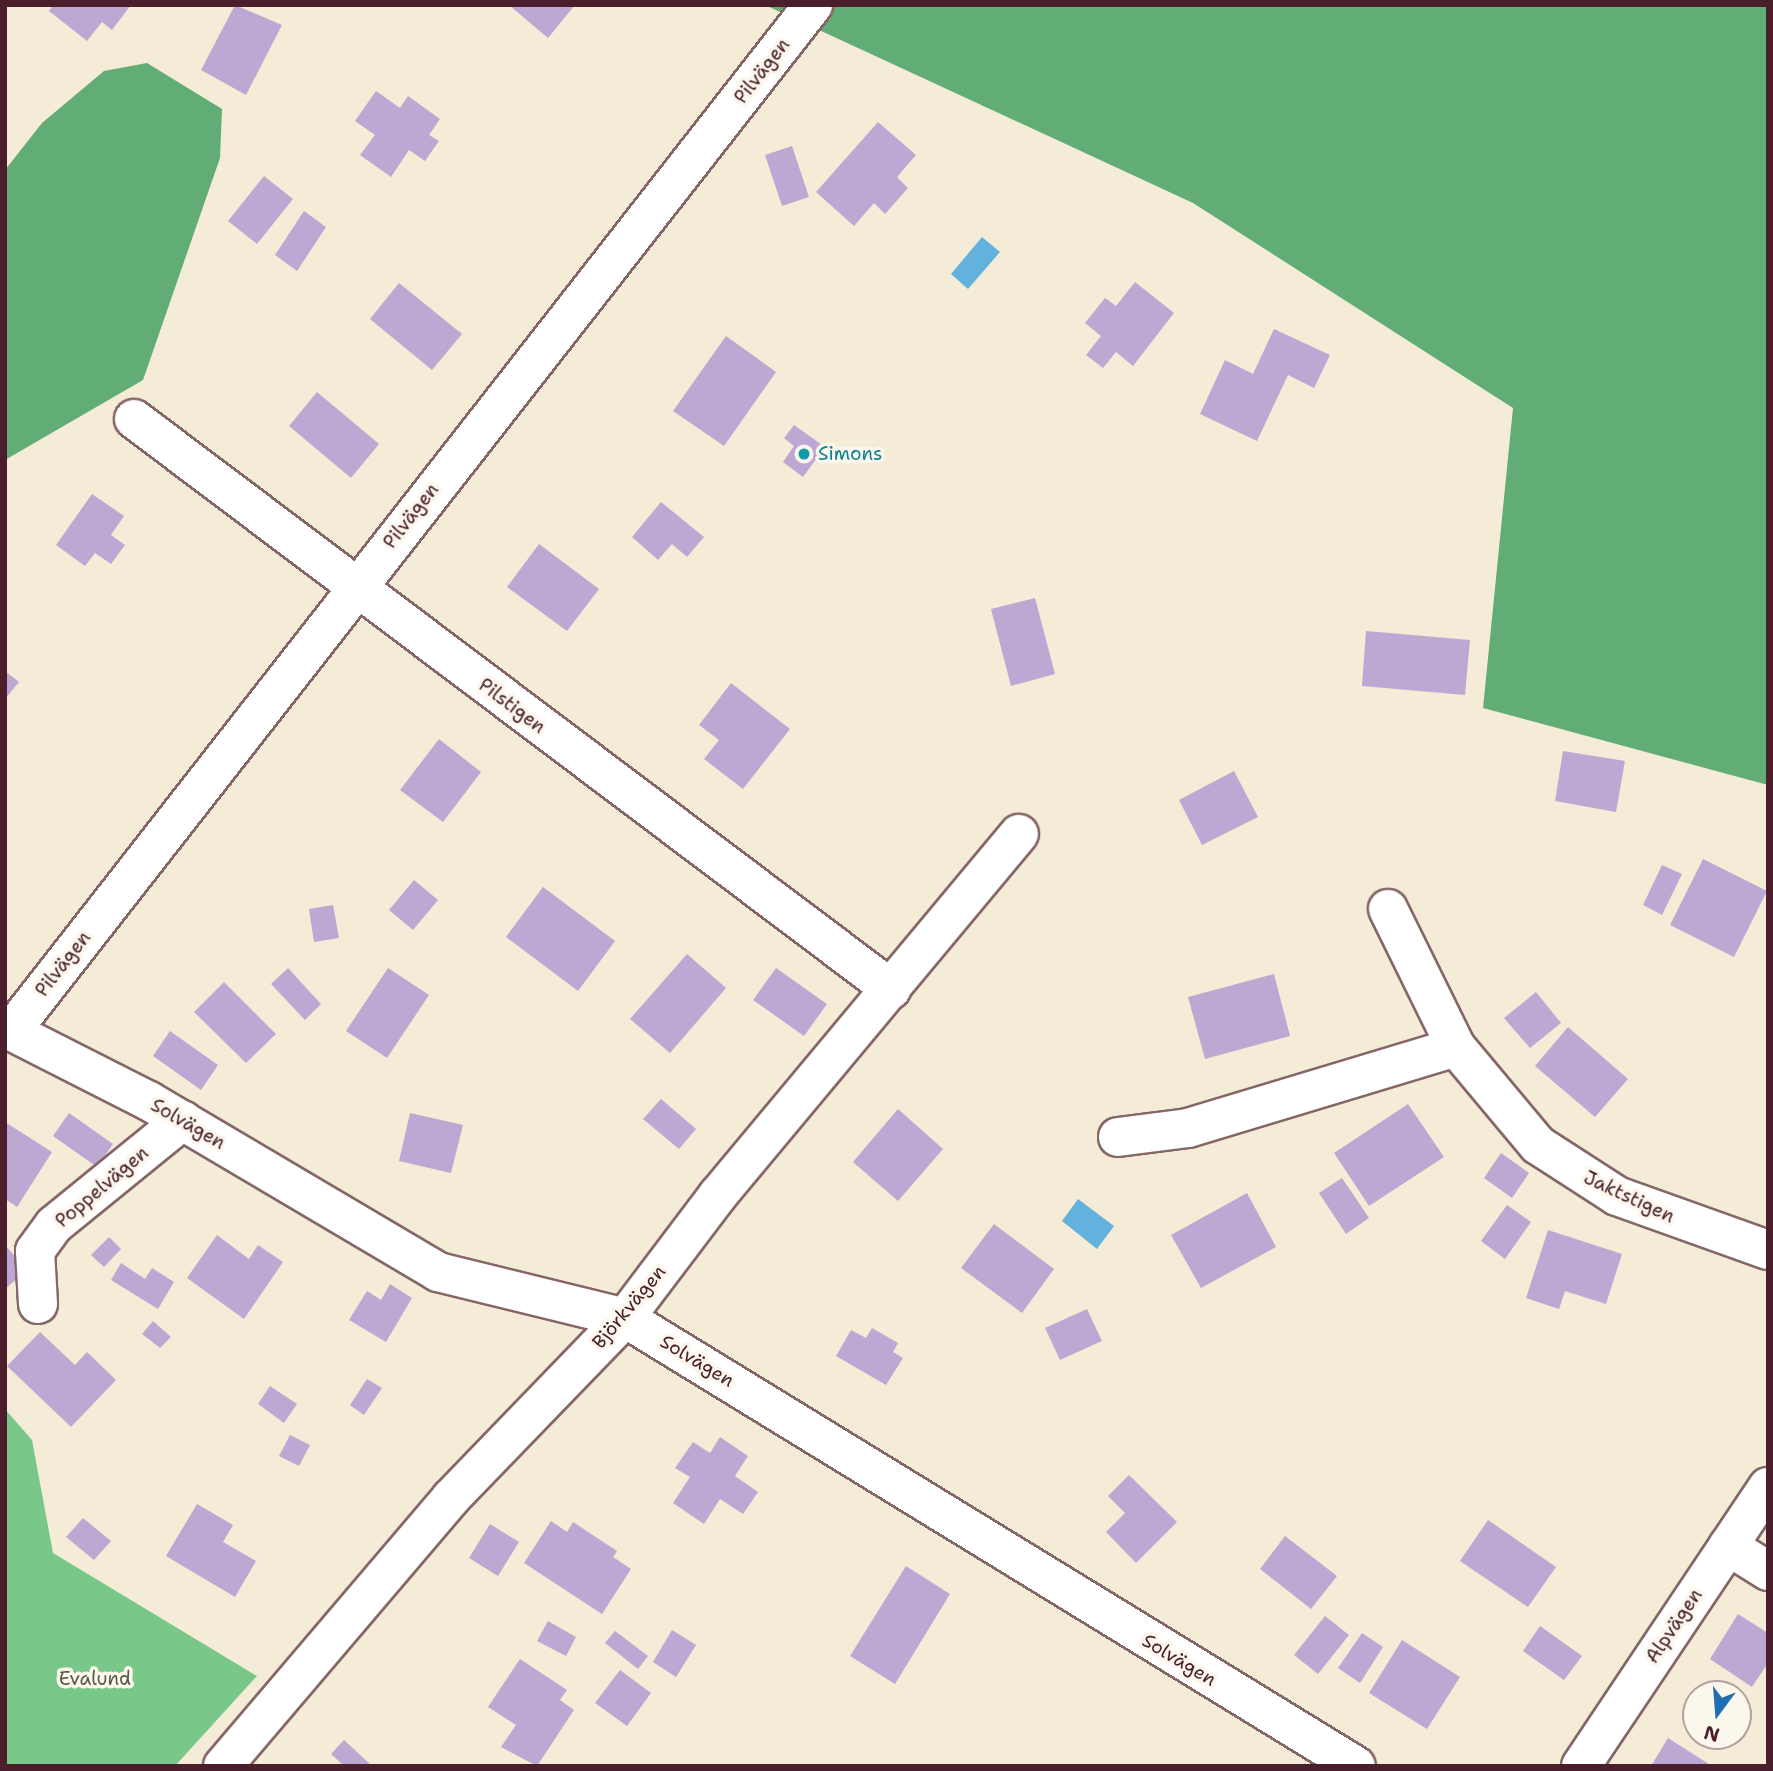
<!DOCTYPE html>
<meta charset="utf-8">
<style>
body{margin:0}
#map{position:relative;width:1773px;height:1771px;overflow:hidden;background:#f4ecd6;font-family:"Shantell Sans",sans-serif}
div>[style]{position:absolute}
.green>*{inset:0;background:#79c889}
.forest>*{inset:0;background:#62ac75}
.water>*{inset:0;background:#63b2dd}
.building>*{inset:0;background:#bda7d3}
.roads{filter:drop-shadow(2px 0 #866767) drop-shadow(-2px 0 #866767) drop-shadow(0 2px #866767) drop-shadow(0 -2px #866767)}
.minor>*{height:38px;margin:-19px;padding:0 19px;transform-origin:19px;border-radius:19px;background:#fff}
.dots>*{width:19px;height:19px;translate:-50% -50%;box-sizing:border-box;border:4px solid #fbf7ec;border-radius:50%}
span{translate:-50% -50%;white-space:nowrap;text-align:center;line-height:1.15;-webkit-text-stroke:7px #fbf7ec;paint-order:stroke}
.street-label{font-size:19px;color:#4a1f2b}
.culture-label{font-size:19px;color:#0d838f}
.left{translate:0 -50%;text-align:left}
.park-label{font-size:19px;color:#5a5a4c}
.frame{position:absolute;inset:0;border:7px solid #4a1f2b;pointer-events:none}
.north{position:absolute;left:1682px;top:1680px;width:70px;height:70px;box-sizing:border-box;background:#fbf7ec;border:2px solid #b4a19f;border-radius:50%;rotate:196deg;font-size:19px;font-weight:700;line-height:28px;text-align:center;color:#4a1f2b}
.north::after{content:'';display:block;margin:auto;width:24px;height:32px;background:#1f6fb2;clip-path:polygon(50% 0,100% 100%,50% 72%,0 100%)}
</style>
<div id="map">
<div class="green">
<div style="clip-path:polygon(5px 1409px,32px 1440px,53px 1553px,257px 1676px,175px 1766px,5px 1766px)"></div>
</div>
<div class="forest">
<div style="clip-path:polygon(765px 5px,1768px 5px,1768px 785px,1483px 708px,1513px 408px,1193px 203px)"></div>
<div style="clip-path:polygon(147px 63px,222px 109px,220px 158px,143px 380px,5px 460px,5px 170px,42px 123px,104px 71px)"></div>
</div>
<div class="water">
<div style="clip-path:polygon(982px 237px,1000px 252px,968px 289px,951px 274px)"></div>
<div style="clip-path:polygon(1078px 1199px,1114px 1226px,1097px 1249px,1062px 1221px)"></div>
</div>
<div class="building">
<div style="clip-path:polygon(53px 5px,131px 5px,112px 30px,102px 22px,87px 41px,49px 11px)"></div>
<div style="clip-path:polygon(235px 5px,282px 25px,246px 95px,201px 70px)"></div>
<div style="clip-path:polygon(509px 5px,575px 5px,548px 38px)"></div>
<div style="clip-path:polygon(376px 91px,400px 108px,408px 96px,440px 119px,429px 135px,439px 141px,425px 161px,409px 150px,391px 177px,360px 155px,375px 135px,355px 121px)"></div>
<div style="clip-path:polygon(878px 122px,916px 155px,897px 177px,908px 188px,885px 214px,874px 203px,854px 226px,816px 192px)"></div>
<div style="clip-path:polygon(792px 146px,809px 197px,782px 206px,765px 155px)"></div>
<div style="clip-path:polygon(264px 176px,293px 199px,257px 244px,228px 221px)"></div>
<div style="clip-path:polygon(304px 211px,326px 227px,297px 271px,275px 255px)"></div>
<div style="clip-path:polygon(1135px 282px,1174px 313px,1133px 366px,1116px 352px,1103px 368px,1086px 355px,1101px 336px,1085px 323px,1105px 298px,1116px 306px)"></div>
<div style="clip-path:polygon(399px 283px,462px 334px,432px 370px,370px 319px)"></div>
<div style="clip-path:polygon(1274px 329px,1330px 355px,1314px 388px,1288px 375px,1257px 441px,1200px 414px,1225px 360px,1253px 374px)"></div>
<div style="clip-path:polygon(726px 336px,776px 372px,724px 446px,673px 411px)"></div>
<div style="clip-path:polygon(317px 392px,379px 444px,351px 478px,289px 426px)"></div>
<div style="clip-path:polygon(794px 425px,825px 447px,803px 477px,783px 462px,794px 446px,784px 438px)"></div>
<div style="clip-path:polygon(92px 494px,124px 516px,111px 535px,125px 545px,111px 564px,95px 553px,85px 566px,56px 545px)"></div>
<div style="clip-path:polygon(661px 502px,704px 537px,687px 557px,672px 544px,658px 560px,632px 537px)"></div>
<div style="clip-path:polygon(539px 544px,599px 589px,567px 631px,507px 587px)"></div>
<div style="clip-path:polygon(1035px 598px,1055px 674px,1011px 686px,991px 609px)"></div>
<div style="clip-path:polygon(1366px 631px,1470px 640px,1465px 695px,1362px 686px)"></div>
<div style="clip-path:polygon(5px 671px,19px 682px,5px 699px)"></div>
<div style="clip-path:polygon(731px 683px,790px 729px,743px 789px,704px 759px,719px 740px,699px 725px)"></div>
<div style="clip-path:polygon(439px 739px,481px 772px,443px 822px,400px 790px)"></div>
<div style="clip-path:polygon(1563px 751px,1625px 761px,1616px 812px,1555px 801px)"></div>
<div style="clip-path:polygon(1234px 771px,1258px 817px,1202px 845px,1179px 800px)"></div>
<div style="clip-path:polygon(1703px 859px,1767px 891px,1734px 957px,1670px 925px)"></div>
<div style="clip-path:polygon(1662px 865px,1682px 874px,1662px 915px,1643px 905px)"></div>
<div style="clip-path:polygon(414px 880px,438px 900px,413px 930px,389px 910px)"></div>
<div style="clip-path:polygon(543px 887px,615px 941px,578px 991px,506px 937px)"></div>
<div style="clip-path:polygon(333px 905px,339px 938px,314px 942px,309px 909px)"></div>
<div style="clip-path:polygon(687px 954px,726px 988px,670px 1053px,630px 1019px)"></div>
<div style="clip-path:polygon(288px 968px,321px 1004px,305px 1020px,271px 984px)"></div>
<div style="clip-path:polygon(388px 968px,429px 995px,387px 1058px,346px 1031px)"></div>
<div style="clip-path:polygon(776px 968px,827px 1004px,804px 1036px,753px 1000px)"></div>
<div style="clip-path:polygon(1274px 974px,1290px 1036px,1205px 1059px,1188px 997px)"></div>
<div style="clip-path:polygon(224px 982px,276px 1034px,246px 1063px,194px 1012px)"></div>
<div style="clip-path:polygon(1536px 992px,1561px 1023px,1530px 1048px,1504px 1018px)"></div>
<div style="clip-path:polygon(1568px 1027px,1628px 1079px,1595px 1117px,1535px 1066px)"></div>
<div style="clip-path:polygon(170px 1031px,218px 1065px,201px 1090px,153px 1056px)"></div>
<div style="clip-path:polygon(661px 1099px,696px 1129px,679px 1149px,643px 1119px)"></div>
<div style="clip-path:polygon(1408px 1104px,1444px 1157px,1369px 1206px,1334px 1153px)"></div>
<div style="clip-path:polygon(898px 1109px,943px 1149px,898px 1201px,853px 1162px)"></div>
<div style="clip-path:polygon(69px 1113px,113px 1144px,97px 1167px,53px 1136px)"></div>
<div style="clip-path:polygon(410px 1113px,463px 1125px,451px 1173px,399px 1161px)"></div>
<div style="clip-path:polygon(5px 1122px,52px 1152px,17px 1207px,5px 1199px)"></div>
<div style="clip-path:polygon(1501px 1153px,1529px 1173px,1512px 1198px,1484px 1178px)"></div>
<div style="clip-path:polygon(1342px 1178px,1369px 1218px,1346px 1234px,1319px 1193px)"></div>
<div style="clip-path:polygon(1247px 1193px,1276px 1247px,1201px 1288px,1171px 1235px)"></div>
<div style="clip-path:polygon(1507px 1205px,1531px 1222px,1505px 1259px,1481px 1241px)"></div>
<div style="clip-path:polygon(994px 1224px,1054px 1269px,1022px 1313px,961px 1268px)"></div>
<div style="clip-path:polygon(1548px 1230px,1622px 1254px,1606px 1304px,1565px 1291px,1559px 1309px,1526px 1298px)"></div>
<div style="clip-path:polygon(217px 1235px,249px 1259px,258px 1245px,283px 1262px,244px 1319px,187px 1278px)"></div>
<div style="clip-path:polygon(109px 1237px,121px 1249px,104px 1267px,91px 1255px)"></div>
<div style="clip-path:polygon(5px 1245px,27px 1270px,5px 1289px)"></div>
<div style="clip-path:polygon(121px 1263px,145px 1279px,152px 1268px,174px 1282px,158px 1309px,111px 1280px)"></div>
<div style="clip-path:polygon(390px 1284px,412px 1298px,386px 1342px,349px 1320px,367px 1291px,381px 1300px)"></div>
<div style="clip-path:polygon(1087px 1309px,1102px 1341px,1060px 1360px,1045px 1328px)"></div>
<div style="clip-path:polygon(153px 1321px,171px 1337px,160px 1348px,142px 1334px)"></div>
<div style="clip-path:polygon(872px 1328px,898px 1343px,893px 1352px,903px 1358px,886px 1385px,836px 1356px,851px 1330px,866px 1338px)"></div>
<div style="clip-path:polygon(40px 1332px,75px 1365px,87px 1352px,116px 1380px,71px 1427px,7px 1366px)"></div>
<div style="clip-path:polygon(367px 1379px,382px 1388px,364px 1415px,350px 1405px)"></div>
<div style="clip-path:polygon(270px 1386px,297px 1404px,284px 1423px,258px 1404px)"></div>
<div style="clip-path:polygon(290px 1435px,310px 1445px,299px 1466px,279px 1456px)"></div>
<div style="clip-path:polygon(720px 1437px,748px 1456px,735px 1476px,758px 1492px,743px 1514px,720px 1499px,704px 1524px,673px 1503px,690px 1477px,675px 1468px,693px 1442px,710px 1453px)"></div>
<div style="clip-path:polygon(1129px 1475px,1177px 1522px,1136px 1563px,1106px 1532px,1125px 1513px,1108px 1496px)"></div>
<div style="clip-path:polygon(197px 1504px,233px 1525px,223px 1542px,256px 1561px,235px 1597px,166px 1556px)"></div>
<div style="clip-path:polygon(83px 1518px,111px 1541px,94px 1560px,66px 1537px)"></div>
<div style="clip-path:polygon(1488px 1520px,1556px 1567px,1528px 1607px,1460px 1561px)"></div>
<div style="clip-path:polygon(551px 1521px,567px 1532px,573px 1522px,617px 1551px,613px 1557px,631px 1569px,602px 1614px,524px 1563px)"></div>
<div style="clip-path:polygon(490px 1524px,519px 1542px,498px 1576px,469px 1558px)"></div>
<div style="clip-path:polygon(1285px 1536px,1337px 1576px,1311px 1609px,1260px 1569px)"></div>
<div style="clip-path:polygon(906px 1566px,950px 1594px,895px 1684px,850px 1656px)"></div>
<div style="clip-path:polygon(1738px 1614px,1768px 1633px,1768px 1663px,1752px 1687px,1710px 1659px)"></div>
<div style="clip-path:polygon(1325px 1616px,1349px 1635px,1318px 1674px,1294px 1655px)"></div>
<div style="clip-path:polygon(548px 1621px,576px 1637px,566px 1656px,537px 1641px)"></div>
<div style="clip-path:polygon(1540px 1626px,1582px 1656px,1564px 1680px,1523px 1651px)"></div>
<div style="clip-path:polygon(672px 1630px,696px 1645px,676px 1677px,653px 1662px)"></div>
<div style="clip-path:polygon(615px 1631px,648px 1656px,638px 1669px,605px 1643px)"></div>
<div style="clip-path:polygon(1362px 1633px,1383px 1647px,1360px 1683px,1338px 1668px)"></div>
<div style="clip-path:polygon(1402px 1640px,1460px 1677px,1427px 1729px,1369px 1693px)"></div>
<div style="clip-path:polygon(520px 1659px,567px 1690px,560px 1700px,574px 1710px,537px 1766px,501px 1747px,516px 1725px,488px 1707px)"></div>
<div style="clip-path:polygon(620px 1670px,651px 1693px,627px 1726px,595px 1703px)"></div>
<div style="clip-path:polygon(1668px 1738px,1712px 1766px,1651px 1766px)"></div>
<div style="clip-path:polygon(344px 1740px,370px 1764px,368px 1766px,344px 1766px,331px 1754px)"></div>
</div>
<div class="roads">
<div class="minor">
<div style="left:134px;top:419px;width:948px;rotate:36.98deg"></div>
<div style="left:1388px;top:909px;width:154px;rotate:63.8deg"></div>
<div style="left:1456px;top:1047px;width:128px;rotate:50.1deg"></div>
<div style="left:1538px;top:1145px;width:94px;rotate:32.8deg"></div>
<div style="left:1617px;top:1196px;width:160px;rotate:19.7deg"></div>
<div style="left:5px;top:1028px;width:161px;rotate:26.9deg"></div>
<div style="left:149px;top:1101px;width:336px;rotate:30.6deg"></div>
<div style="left:438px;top:1272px;width:193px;rotate:13.8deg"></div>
<div style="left:625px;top:1318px;width:857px;rotate:31.5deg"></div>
<div style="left:12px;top:1030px;width:1301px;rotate:-51.99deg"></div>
<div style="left:1118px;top:1137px;width:71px;rotate:-7.3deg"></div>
<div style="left:1188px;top:1128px;width:280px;rotate:-16.8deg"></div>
<div style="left:38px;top:1304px;width:53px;rotate:-93.2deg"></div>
<div style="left:35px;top:1251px;width:32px;rotate:-54deg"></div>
<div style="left:54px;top:1225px;width:166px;rotate:-39.1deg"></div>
<div style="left:1728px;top:1546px;width:47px;rotate:32deg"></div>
<div style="left:223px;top:1766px;width:352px;rotate:-49.6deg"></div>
<div style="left:451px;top:1498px;width:250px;rotate:-46deg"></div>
<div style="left:625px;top:1318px;width:154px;rotate:-52.9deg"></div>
<div style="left:718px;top:1195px;width:470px;rotate:-50.2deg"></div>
<div style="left:1581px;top:1766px;width:336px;rotate:-56.2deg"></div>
</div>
</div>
<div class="dots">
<div style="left:804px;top:454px;background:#0f9aa8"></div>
</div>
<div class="street-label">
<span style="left:762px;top:71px;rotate:-52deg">Pilvägen</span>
<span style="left:411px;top:516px;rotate:-52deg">Pilvägen</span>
<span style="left:512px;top:706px;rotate:37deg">Pilstigen</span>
<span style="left:63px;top:964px;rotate:-52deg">Pilvägen</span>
<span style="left:188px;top:1124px;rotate:30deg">Solvägen</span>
<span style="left:102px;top:1187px;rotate:-40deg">Poppelvägen</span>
<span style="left:1629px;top:1197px;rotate:25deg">Jaktstigen</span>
<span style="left:629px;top:1307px;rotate:-50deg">Björkvägen</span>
<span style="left:697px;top:1361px;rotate:31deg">Solvägen</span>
<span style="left:1674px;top:1626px;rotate:-56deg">Alpvägen</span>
<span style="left:1179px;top:1660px;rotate:31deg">Solvägen</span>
</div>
<div class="culture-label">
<span class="left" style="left:818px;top:454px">Simons</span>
</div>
<div class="park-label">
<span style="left:95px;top:1679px">Evalund</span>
</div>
<div class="frame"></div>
<div class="north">N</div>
</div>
